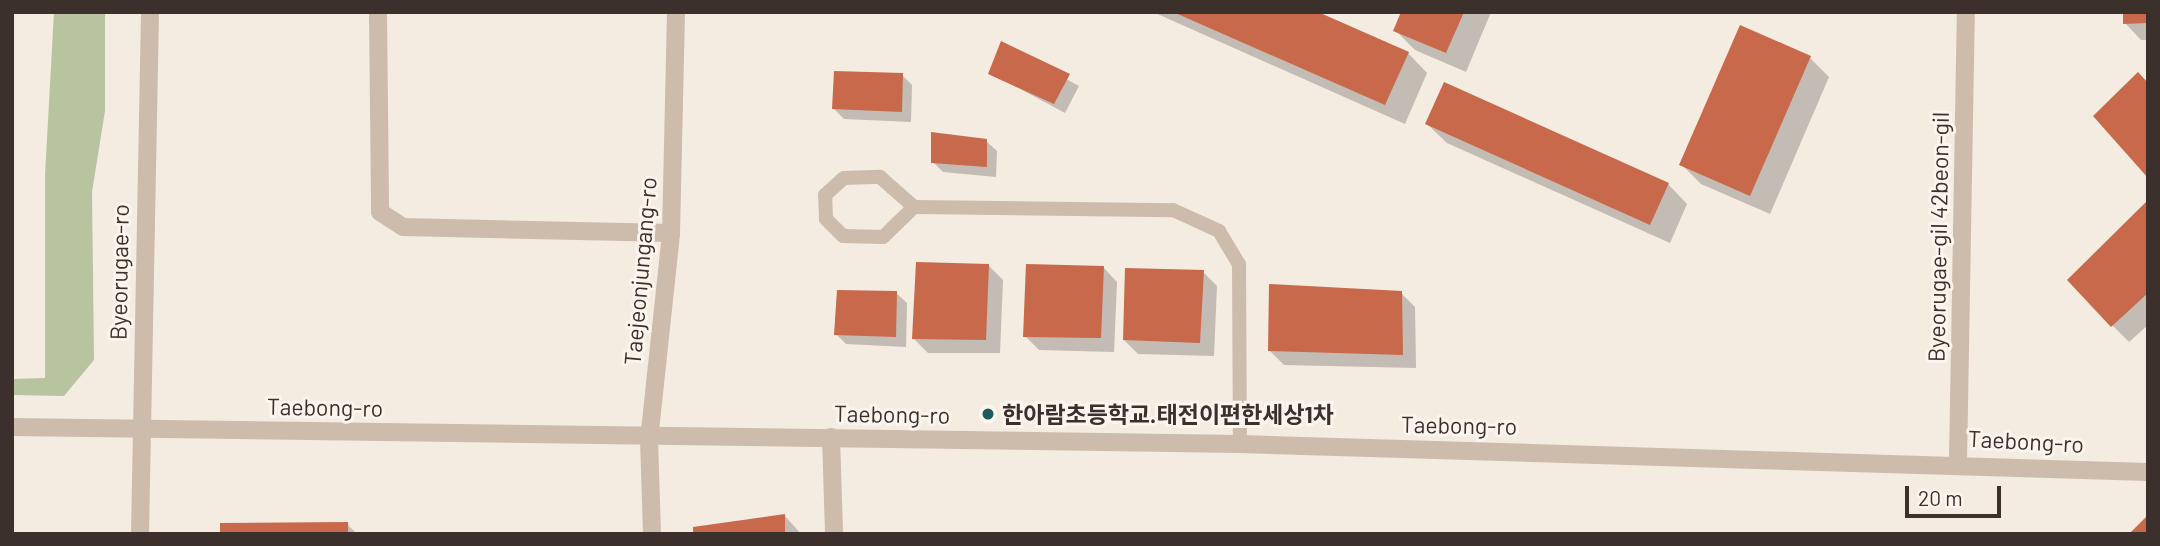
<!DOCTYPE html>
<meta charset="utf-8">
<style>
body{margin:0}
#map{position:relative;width:2160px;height:546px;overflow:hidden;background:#f4ebe1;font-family:Barlow,"Noto Sans KR",sans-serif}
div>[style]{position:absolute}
.green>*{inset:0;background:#b8c4a0}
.shadow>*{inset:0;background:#0003}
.building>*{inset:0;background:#c8694b}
.service>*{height:14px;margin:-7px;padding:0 7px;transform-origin:7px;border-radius:7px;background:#cdbbac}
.minor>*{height:18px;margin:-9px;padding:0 9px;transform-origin:9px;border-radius:9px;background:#cdbbac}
.tertiary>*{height:18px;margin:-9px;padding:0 9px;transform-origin:9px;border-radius:9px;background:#cdbbac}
.dots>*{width:19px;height:19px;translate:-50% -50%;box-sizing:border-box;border:4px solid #fbf5ee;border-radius:50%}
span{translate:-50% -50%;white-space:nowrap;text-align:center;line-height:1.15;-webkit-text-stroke:6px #fbf5ee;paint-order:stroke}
.street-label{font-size:23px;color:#3b302b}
.poi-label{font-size:23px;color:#3b302b;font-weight:700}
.left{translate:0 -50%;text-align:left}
.frame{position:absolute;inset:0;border:14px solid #3b302b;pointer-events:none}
.scale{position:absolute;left:1905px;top:486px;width:96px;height:32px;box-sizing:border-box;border:4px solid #3b302b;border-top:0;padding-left:9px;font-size:21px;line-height:24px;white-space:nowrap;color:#3b302b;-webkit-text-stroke:5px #fbf5ee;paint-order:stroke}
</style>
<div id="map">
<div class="green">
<div style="clip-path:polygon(54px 12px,105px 12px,105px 111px,92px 192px,94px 360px,64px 396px,12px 395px,12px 379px,45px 378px,45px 175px)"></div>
</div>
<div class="shadow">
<div style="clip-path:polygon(1153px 12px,1314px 12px,1408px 53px,1427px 73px,1405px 124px)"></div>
<div style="clip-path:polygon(1403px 12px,1491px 12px,1466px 72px,1415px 50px,1395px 30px)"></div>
<div style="clip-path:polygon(2148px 12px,2148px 40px,2141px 40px,2125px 23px)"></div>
<div style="clip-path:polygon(1002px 44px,1079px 86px,1065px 113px,990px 73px)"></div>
<div style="clip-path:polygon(1810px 58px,1829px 77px,1770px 214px,1701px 184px,1681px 164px)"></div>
<div style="clip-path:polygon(902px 75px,912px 85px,911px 122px,844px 119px,834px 109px)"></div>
<div style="clip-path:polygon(1427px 124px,1668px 184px,1687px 204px,1670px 243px,1447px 143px)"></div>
<div style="clip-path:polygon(986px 141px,997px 151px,996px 177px,943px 172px,933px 162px)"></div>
<div style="clip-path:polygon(2148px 203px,2148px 325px,2129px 342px,2112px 325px)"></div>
<div style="clip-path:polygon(988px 265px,1003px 280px,1000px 353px,928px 353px,914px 339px)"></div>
<div style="clip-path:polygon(1103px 267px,1117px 282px,1114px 352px,1039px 350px,1025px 336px)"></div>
<div style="clip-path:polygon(1203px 272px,1217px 286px,1214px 356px,1138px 354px,1124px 340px)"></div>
<div style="clip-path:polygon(896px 293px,907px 303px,906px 347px,846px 344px,836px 334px)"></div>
<div style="clip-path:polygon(1401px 293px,1415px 307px,1416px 368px,1284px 365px,1270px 351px)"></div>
<div style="clip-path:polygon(785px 516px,801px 534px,694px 534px)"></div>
<div style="clip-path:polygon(347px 524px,357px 534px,221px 534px)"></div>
</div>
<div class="building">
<div style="clip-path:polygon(1173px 12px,1318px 12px,1409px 52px,1385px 105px)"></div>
<div style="clip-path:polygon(1401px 12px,1464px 12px,1446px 53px,1393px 31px)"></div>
<div style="clip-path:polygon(2123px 12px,2148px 12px,2148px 23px,2123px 24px)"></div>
<div style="clip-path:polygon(1740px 25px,1811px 56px,1750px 196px,1679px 165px)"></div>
<div style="clip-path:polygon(1001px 41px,1070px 74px,1054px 104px,988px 74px)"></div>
<div style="clip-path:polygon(834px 71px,903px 73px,902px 112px,832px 109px)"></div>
<div style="clip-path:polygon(2138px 72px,2148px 83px,2148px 178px,2093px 116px)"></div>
<div style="clip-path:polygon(1444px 82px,1669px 183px,1650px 225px,1425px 124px)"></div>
<div style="clip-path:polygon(931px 132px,987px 139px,987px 167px,931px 163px)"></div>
<div style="clip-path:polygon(2148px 200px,2148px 293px,2111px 327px,2067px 280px)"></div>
<div style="clip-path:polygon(916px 262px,989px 264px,986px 340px,912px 339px)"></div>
<div style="clip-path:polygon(1026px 264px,1104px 266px,1101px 338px,1023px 337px)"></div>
<div style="clip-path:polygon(1125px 268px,1204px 270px,1200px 343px,1123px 340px)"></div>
<div style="clip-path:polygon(1269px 284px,1402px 291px,1403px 355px,1268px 351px)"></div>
<div style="clip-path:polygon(837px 290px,897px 291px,896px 337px,834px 335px)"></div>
<div style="clip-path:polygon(785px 514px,785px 534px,693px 534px,693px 527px)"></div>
<div style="clip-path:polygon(2148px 515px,2148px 534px,2129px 534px)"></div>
<div style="clip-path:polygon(348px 522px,348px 534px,220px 534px,220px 523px)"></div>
</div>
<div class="service">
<div style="left:914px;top:207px;width:43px;rotate:135.9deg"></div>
<div style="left:883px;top:237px;width:40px;rotate:-178.6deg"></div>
<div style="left:843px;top:236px;width:24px;rotate:-135deg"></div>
<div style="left:826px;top:219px;width:24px;rotate:-92deg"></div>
<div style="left:825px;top:195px;width:25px;rotate:-42deg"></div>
<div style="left:844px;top:178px;width:36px;rotate:-2deg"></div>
<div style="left:880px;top:177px;width:45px;rotate:41.4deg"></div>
<div style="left:914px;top:207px;width:259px;rotate:0.7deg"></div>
<div style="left:1173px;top:210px;width:51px;rotate:24.5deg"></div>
<div style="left:1219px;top:231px;width:39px;rotate:59deg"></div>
<div style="left:1239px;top:264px;width:180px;rotate:89.7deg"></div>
</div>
<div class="minor">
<div style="left:378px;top:12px;width:200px;rotate:89.4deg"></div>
<div style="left:380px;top:212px;width:27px;rotate:33deg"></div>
<div style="left:403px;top:227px;width:268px;rotate:1.3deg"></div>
<div style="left:831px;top:437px;width:97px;rotate:88.2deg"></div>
<div style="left:652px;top:534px;width:94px;rotate:-91.8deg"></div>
<div style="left:649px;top:440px;width:208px;rotate:-83.9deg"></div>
<div style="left:671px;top:233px;width:221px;rotate:-88.7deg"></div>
</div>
<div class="tertiary">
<div style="left:12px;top:427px;width:1228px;rotate:0.79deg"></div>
<div style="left:1240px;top:444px;width:908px;rotate:1.77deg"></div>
<div style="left:1958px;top:462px;width:450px;rotate:-89deg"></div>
<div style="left:140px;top:534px;width:522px;rotate:-88.9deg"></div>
</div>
<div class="dots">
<div style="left:988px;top:414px;background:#1f5a5e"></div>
</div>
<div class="street-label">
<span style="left:1938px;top:237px;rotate:-89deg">Byeorugae-gil 42beon-gil</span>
<span style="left:640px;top:271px;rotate:-85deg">Taejeonjungang-ro</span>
<span style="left:119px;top:272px;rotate:-89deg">Byeorugae-ro</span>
<span style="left:325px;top:407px;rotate:1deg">Taebong-ro</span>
<span style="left:892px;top:414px;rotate:1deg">Taebong-ro</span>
<span style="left:1459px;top:425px;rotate:1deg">Taebong-ro</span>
<span style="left:2026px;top:441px;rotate:3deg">Taebong-ro</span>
</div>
<div class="poi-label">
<span class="left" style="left:1002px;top:414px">한아람초등학교.태전이편한세상1차</span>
</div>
<div class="frame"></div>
<div class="scale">20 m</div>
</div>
